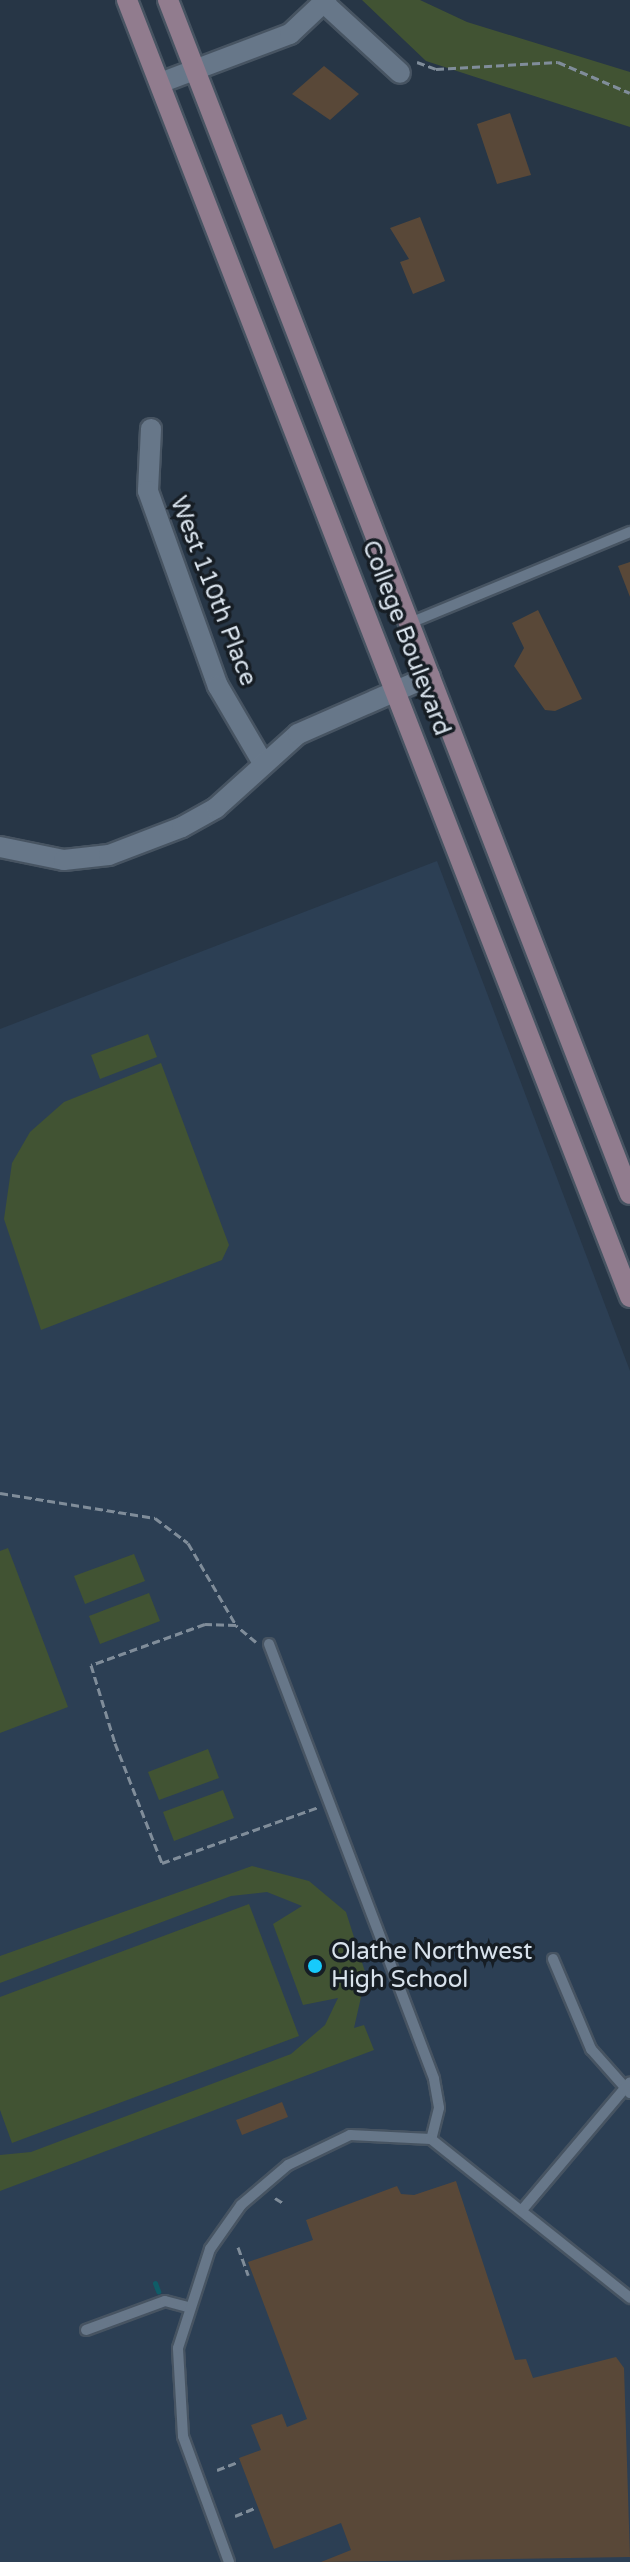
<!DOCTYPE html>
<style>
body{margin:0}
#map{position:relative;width:630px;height:2562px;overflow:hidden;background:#273646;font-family:"Varela Round",sans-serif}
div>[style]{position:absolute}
.built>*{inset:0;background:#2c3f54}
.green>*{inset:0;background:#415333}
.stream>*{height:5px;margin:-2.5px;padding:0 2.5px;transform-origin:2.5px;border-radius:2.5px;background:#0f5c67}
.building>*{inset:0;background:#594838}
.path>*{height:3px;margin-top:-1.5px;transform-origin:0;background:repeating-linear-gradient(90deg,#808d9a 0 8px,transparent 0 12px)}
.roads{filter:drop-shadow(2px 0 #475462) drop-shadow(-2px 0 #475462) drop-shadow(0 2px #475462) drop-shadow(0 -2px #475462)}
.lane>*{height:10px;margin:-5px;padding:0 5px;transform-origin:5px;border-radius:5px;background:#677789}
.street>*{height:20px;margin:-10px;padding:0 10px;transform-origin:10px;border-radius:10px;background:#677789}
.secondary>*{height:20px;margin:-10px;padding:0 10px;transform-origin:10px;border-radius:10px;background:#917c8e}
.dots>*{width:22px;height:22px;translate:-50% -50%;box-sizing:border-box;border:4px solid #161d24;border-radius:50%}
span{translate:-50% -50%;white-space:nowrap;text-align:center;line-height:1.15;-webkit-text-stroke:7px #161d24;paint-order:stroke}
.street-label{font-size:24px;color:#d8e2ec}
.poi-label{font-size:24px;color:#d8e2ec}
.left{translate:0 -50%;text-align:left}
</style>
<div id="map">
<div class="built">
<div style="clip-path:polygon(437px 861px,630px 1371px,630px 2562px,0 2562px,0 1029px)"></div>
</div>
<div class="green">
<div style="clip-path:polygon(362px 0,420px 0,467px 22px,630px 72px,630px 127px,426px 61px)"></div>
<div style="clip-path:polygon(148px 1034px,157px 1057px,100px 1079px,91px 1055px)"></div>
<div style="clip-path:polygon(161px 1063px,229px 1245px,222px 1260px,41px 1330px,4px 1219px,12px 1163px,30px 1132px,64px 1102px)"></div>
<div style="clip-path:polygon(8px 1548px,68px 1707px,0 1733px,0 1551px)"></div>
<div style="clip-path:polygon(134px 1554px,145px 1581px,85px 1604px,74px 1576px)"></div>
<div style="clip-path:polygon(149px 1593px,160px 1621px,100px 1644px,89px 1616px)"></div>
<div style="clip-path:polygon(208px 1749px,219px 1778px,159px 1800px,148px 1772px)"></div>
<div style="clip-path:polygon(223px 1790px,234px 1818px,174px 1841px,163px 1812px)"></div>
<div style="clip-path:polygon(252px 1866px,309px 1881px,346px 1912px,366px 1975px,354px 2028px,364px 2025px,374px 2050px,0 2191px,0 2155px,31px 2152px,291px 2054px,325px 2025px,338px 1998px,303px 2005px,273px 1924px,302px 1906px,267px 1892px,231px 1896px,0 1983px,0 1956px)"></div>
<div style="clip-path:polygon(249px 1904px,299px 2036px,12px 2143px,0 2110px,0 1997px)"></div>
</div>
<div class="stream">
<div style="left:155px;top:2283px;width:9px;rotate:69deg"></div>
</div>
<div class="building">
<div style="clip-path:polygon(324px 66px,359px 94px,330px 120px,292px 94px)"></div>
<div style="clip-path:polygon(510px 113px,531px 175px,497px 184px,477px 124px)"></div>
<div style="clip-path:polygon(420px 217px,445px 281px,413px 294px,400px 262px,409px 259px,390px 228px)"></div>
<div style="clip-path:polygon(630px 562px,630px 597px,618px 566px)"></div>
<div style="clip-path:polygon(538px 610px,582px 699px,555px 711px,545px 710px,514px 666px,524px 648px,512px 623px)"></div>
<div style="clip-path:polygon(282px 2102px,288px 2117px,242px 2135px,236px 2120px)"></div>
<div style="clip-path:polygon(456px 2181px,515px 2360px,526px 2359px,533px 2378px,616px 2357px,624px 2368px,630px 2557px,321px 2562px,351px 2550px,341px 2523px,274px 2549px,239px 2458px,261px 2450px,251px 2425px,282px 2414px,287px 2427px,307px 2419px,248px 2262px,313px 2240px,306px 2220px,397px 2186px,401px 2194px,414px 2195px)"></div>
</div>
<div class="path">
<div style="left:417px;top:62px;width:20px;rotate:20deg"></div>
<div style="left:436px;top:69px;width:122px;rotate:-3.3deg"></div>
<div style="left:558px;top:62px;width:78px;rotate:23.3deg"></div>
<div style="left:0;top:1493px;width:157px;rotate:9.2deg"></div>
<div style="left:155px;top:1518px;width:41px;rotate:37.1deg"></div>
<div style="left:188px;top:1543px;width:95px;rotate:59.7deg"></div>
<div style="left:256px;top:1642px;width:26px;rotate:-140deg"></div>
<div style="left:236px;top:1625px;width:31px;rotate:-178deg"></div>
<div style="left:205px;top:1624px;width:121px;rotate:160.2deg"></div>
<div style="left:91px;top:1665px;width:82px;rotate:72.9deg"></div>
<div style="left:115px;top:1743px;width:129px;rotate:68.6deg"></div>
<div style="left:162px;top:1863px;width:166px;rotate:-19.7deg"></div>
<div style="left:275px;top:2198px;width:9px;rotate:32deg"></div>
<div style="left:238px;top:2247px;width:30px;rotate:70deg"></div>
<div style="left:217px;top:2470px;width:22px;rotate:-21deg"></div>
<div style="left:235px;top:2516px;width:22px;rotate:-22deg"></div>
</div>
<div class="roads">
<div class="lane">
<div style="left:410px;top:623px;width:238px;rotate:-22.5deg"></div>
<div style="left:269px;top:1644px;width:465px;rotate:69.2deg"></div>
<div style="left:434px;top:2079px;width:29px;rotate:80deg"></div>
<div style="left:439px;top:2108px;width:32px;rotate:104deg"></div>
<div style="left:553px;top:1959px;width:98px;rotate:67.1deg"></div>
<div style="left:591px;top:2049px;width:59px;rotate:48.4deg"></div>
<div style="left:522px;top:2210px;width:167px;rotate:-49.8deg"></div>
<div style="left:86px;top:2330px;width:84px;rotate:-20.2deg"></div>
<div style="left:165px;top:2301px;width:23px;rotate:15deg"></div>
<div style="left:229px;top:2562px;width:134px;rotate:-110.1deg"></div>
<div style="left:183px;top:2436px;width:88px;rotate:-93.3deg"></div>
<div style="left:178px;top:2348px;width:104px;rotate:-72.1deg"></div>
<div style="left:210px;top:2249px;width:54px;rotate:-54.8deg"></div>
<div style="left:241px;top:2205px;width:62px;rotate:-40.4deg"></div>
<div style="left:288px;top:2165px;width:69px;rotate:-25.8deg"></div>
<div style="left:350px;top:2135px;width:81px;rotate:2.8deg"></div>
<div style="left:431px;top:2139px;width:255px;rotate:38.6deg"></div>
</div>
<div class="street">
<div style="left:324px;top:3px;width:103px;rotate:42.6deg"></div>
<div style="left:160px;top:83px;width:139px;rotate:-20.7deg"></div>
<div style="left:290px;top:34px;width:50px;rotate:-43.4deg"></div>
<div style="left:151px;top:429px;width:62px;rotate:92.8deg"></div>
<div style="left:148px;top:491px;width:207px;rotate:70.3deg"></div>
<div style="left:218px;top:686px;width:89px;rotate:59.7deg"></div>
<div style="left:0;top:847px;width:65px;rotate:11.5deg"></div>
<div style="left:64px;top:860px;width:45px;rotate:-6.3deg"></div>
<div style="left:109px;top:855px;width:78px;rotate:-21deg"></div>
<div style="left:182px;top:827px;width:39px;rotate:-29deg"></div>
<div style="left:216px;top:808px;width:110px;rotate:-42.1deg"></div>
<div style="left:298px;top:734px;width:144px;rotate:-23.7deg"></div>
</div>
<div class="secondary">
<div style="left:127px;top:0;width:1391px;rotate:68.8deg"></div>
<div style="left:168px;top:0;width:1280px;rotate:68.85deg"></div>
</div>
</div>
<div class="dots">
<div style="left:315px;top:1966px;background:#17cafb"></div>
</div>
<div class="street-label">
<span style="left:213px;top:591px;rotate:69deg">West 110th Place</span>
<span style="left:406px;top:638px;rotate:69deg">College Boulevard</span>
</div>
<div class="poi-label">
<span class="left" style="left:331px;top:1966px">Olathe Northwest<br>High School</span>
</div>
</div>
